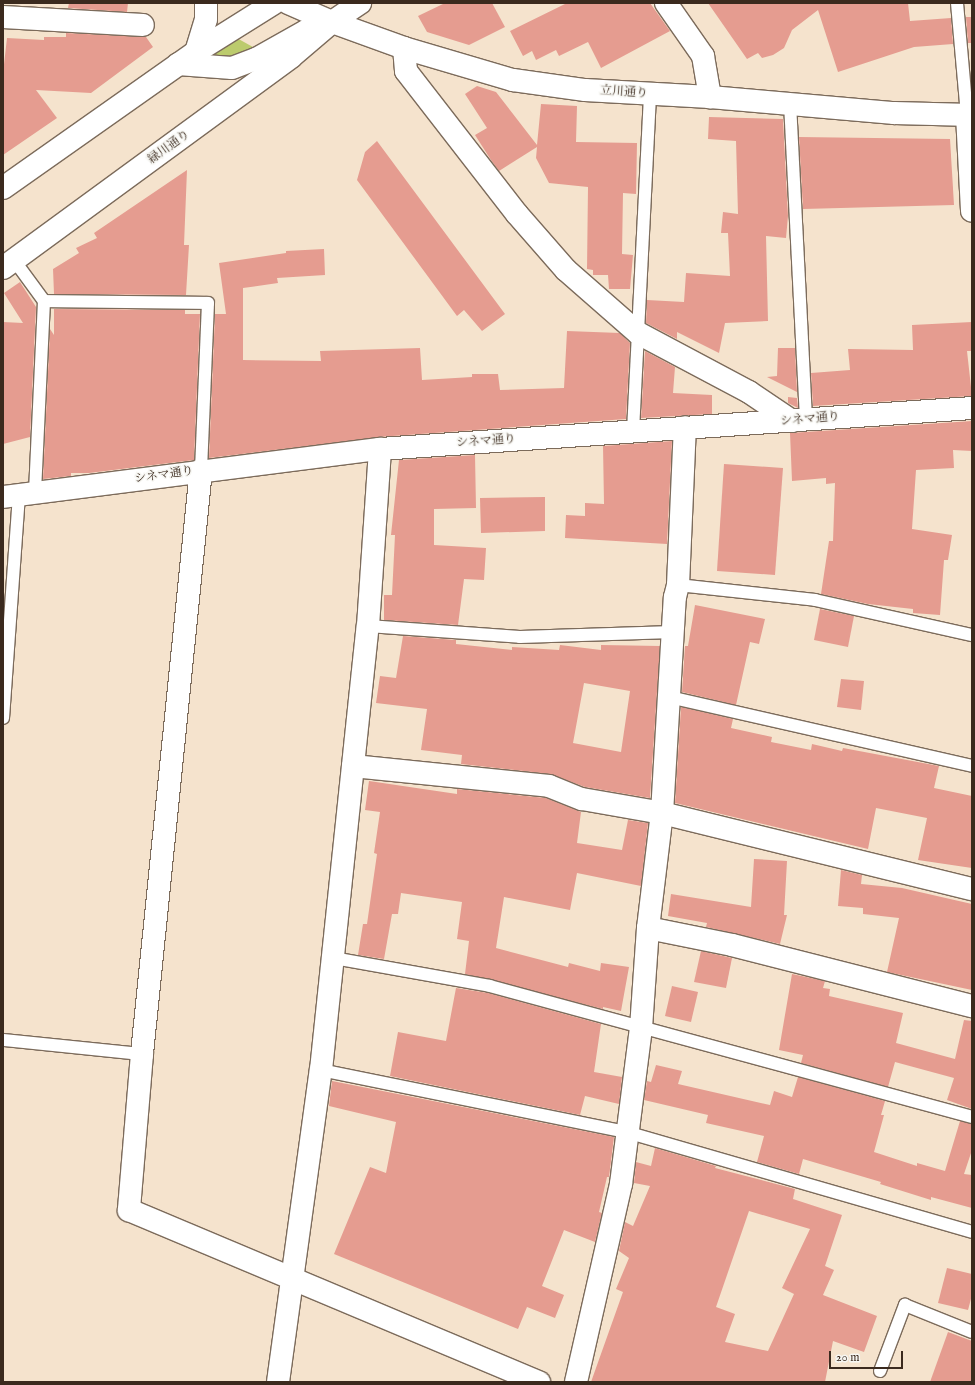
<!DOCTYPE html>
<meta charset="utf-8">
<style>
body{margin:0}
#map{position:relative;width:975px;height:1385px;overflow:hidden;background:#f5e3cd;font-family:"IM FELL English","Noto Serif JP",serif}
div>[style]{position:absolute}
.green>*{inset:0;background:#bccb6d}
.building>*{inset:0;background:#e59c90}
.roads{filter:drop-shadow(1px 0 #7c6b5b) drop-shadow(-1px 0 #7c6b5b) drop-shadow(0 1px #7c6b5b) drop-shadow(0 -1px #7c6b5b)}
.service>*{height:12px;margin:-6px;padding:0 6px;transform-origin:6px;border-radius:6px;background:#fff}
.minor>*{height:22px;margin:-11px;padding:0 11px;transform-origin:11px;border-radius:11px;background:#fff}
.tertiary>*{height:22px;margin:-11px;padding:0 11px;transform-origin:11px;border-radius:11px;background:#fff}
.primary>*{height:22px;margin:-11px;padding:0 11px;transform-origin:11px;border-radius:11px;background:#fff}
span{translate:-50% -50%;white-space:nowrap;text-align:center;line-height:1.15;-webkit-text-stroke:3px #f6f6f2;paint-order:stroke}
.street-label{font-size:12px;color:#3b2a1e}
.frame{position:absolute;inset:0;border:4px solid #3b2a1e;pointer-events:none}
.scale{position:absolute;left:829px;top:1351px;width:74px;height:18px;box-sizing:border-box;border:2px solid #3b2a1e;border-top:0;padding-left:5px;font-size:12px;line-height:14px;white-space:nowrap;color:#3b2a1e;-webkit-text-stroke:3px #f6f6f2;paint-order:stroke}
</style>
<div id="map">
<div class="green">
<div style="clip-path:polygon(235px 37px,258px 50px,241px 57px,205px 59px)"></div>
</div>
<div class="building">
<div style="clip-path:polygon(69px 3px,128px 3px,127px 12px,68px 8px)"></div>
<div style="clip-path:polygon(445px 3px,492px 3px,505px 27px,469px 45px,427px 32px,418px 16px)"></div>
<div style="clip-path:polygon(567px 3px,650px 3px,670px 31px,601px 68px,588px 42px,559px 56px,556px 50px,536px 60px,532px 51px,523px 56px,510px 31px)"></div>
<div style="clip-path:polygon(708px 3px,908px 3px,910px 21px,951px 18px,953px 44px,914px 47px,838px 72px,818px 10px,792px 30px,784px 48px,773px 55px,762px 58px,758px 53px,747px 59px)"></div>
<div style="clip-path:polygon(966px 17px,972px 17px,972px 43px,968px 43px)"></div>
<div style="clip-path:polygon(66px 33px,146px 37px,153px 47px,91px 93px,36px 90px,57px 118px,3px 155px,3px 73px,7px 38px,44px 40px,44px 37px,66px 37px)"></div>
<div style="clip-path:polygon(477px 86px,496px 92px,537px 145px,541px 104px,577px 106px,576px 142px,637px 143px,636px 194px,623px 193px,622px 254px,633px 255px,630px 289px,609px 289px,608px 275px,593px 275px,593px 270px,587px 269px,588px 187px,549px 183px,536px 158px,537px 147px,499px 171px,491px 160px,475px 135px,487px 128px,465px 94px)"></div>
<div style="clip-path:polygon(709px 117px,783px 119px,788px 216px,786px 238px,766px 236px,768px 321px,725px 323px,719px 353px,677px 332px,677px 339px,646px 323px,647px 300px,684px 302px,686px 273px,730px 276px,728px 233px,721px 233px,723px 212px,738px 214px,736px 141px,708px 139px)"></div>
<div style="clip-path:polygon(799px 137px,950px 139px,954px 205px,803px 209px)"></div>
<div style="clip-path:polygon(377px 141px,505px 314px,482px 331px,464px 310px,457px 316px,357px 180px,365px 152px)"></div>
<div style="clip-path:polygon(187px 170px,184px 245px,189px 245px,186px 295px,54px 294px,53px 269px,79px 253px,76px 248px,97px 238px,94px 233px)"></div>
<div style="clip-path:polygon(324px 249px,325px 275px,277px 278px,278px 283px,243px 288px,243px 360px,321px 361px,320px 351px,420px 348px,422px 380px,472px 377px,472px 374px,498px 374px,500px 390px,564px 388px,567px 331px,620px 333px,630px 343px,626px 419px,379px 437px,209px 458px,215px 314px,226px 314px,219px 263px,286px 253px,286px 251px)"></div>
<div style="clip-path:polygon(20px 282px,36px 307px,30px 437px,3px 444px,3px 322px,23px 323px,4px 293px)"></div>
<div style="clip-path:polygon(54px 309px,185px 310px,185px 314px,200px 314px,194px 460px,89px 473px,71px 473px,71px 476px,43px 479px,50px 329px,54px 335px)"></div>
<div style="clip-path:polygon(972px 322px,972px 351px,967px 351px,972px 396px,813px 406px,811px 373px,850px 370px,848px 349px,913px 350px,912px 325px)"></div>
<div style="clip-path:polygon(778px 348px,795px 348px,797px 392px,767px 377px,777px 376px)"></div>
<div style="clip-path:polygon(645px 351px,675px 367px,673px 393px,712px 395px,712px 414px,641px 418px)"></div>
<div style="clip-path:polygon(788px 397px,797px 398px,798px 408px,788px 403px)"></div>
<div style="clip-path:polygon(972px 421px,972px 451px,953px 450px,954px 468px,916px 470px,912px 529px,952px 535px,948px 560px,944px 560px,940px 615px,913px 613px,913px 609px,868px 604px,821px 594px,829px 541px,833px 541px,835px 483px,826px 484px,826px 478px,792px 481px,790px 433px)"></div>
<div style="clip-path:polygon(672px 441px,667px 544px,565px 538px,566px 515px,585px 516px,585px 503px,604px 504px,603px 446px)"></div>
<div style="clip-path:polygon(475px 455px,476px 508px,434px 509px,434px 545px,486px 548px,484px 580px,464px 579px,458px 625px,384px 620px,384px 595px,392px 595px,395px 535px,391px 535px,399px 460px)"></div>
<div style="clip-path:polygon(724px 464px,783px 468px,775px 575px,717px 571px)"></div>
<div style="clip-path:polygon(545px 497px,545px 531px,481px 533px,480px 498px)"></div>
<div style="clip-path:polygon(695px 605px,765px 619px,759px 644px,750px 642px,736px 705px,682px 692px,685px 646px,688px 646px)"></div>
<div style="clip-path:polygon(820px 609px,854px 616px,848px 647px,814px 640px)"></div>
<div style="clip-path:polygon(evenodd,403px 636px,456px 640px,456px 644px,512px 650px,512px 647px,559px 650px,560px 645px,601px 650px,601px 645px,660px 646px,650px 798px,585px 787px,550px 774px,461px 764px,462px 755px,421px 750px,427px 709px,376px 703px,380px 676px,396px 678px,403px 636px,584px 683px,630px 691px,621px 752px,573px 743px,584px 683px)"></div>
<div style="clip-path:polygon(841px 679px,864px 681px,861px 710px,837px 707px)"></div>
<div style="clip-path:polygon(681px 707px,733px 719px,731px 728px,772px 737px,771px 742px,811px 750px,812px 744px,842px 751px,843px 748px,939px 766px,934px 788px,972px 796px,972px 868px,918px 860px,927px 818px,876px 808px,868px 849px,675px 803px)"></div>
<div style="clip-path:polygon(369px 781px,457px 794px,457px 789px,546px 798px,581px 812px,577px 843px,622px 850px,628px 820px,648px 823px,641px 886px,577px 873px,570px 910px,504px 897px,496px 948px,568px 967px,569px 963px,600px 971px,601px 963px,629px 967px,621px 1011px,603px 1007px,603px 1009px,465px 974px,469px 941px,457px 939px,462px 902px,401px 893px,398px 914px,392px 914px,384px 959px,358px 955px,363px 924px,367px 924px,377px 854px,374px 853px,380px 812px,365px 810px)"></div>
<div style="clip-path:polygon(754px 859px,787px 861px,784px 915px,787px 915px,780px 944px,706px 927px,707px 923px,668px 916px,671px 894px,751px 907px)"></div>
<div style="clip-path:polygon(841px 870px,862px 875px,861px 884px,902px 888px,972px 904px,972px 990px,887px 972px,899px 918px,863px 914px,863px 908px,838px 906px)"></div>
<div style="clip-path:polygon(701px 951px,732px 958px,726px 988px,694px 982px)"></div>
<div style="clip-path:polygon(792px 974px,825px 981px,823px 988px,830px 989px,829px 996px,903px 1013px,896px 1043px,955px 1059px,964px 1020px,972px 1021px,972px 1109px,947px 1100px,954px 1078px,895px 1062px,888px 1087px,801px 1063px,803px 1055px,779px 1050px)"></div>
<div style="clip-path:polygon(672px 986px,698px 992px,691px 1022px,665px 1016px)"></div>
<div style="clip-path:polygon(456px 988px,488px 993px,601px 1024px,594px 1072px,622px 1077px,619px 1104px,585px 1096px,580px 1115px,390px 1076px,398px 1032px,446px 1041px)"></div>
<div style="clip-path:polygon(656px 1065px,682px 1071px,678px 1084px,770px 1105px,774px 1091px,792px 1097px,798px 1077px,885px 1101px,881px 1115px,884px 1115px,874px 1152px,917px 1166px,917px 1163px,945px 1171px,960px 1121px,972px 1124px,972px 1150px,964px 1174px,972px 1175px,972px 1208px,931px 1197px,931px 1200px,880px 1184px,881px 1182px,803px 1159px,799px 1174px,757px 1162px,764px 1136px,706px 1123px,708px 1115px,644px 1100px,647px 1081px,651px 1082px)"></div>
<div style="clip-path:polygon(332px 1081px,614px 1137px,609px 1177px,607px 1177px,599px 1212px,602px 1213px,595px 1242px,564px 1230px,542px 1286px,564px 1295px,555px 1318px,527px 1307px,518px 1329px,334px 1254px,370px 1167px,386px 1173px,396px 1122px,329px 1106px)"></div>
<div style="clip-path:polygon(evenodd,655px 1148px,716px 1166px,715px 1168px,795px 1189px,793px 1199px,842px 1215px,825px 1266px,834px 1270px,823px 1295px,877px 1316px,864px 1352px,833px 1341px,825px 1382px,591px 1382px,623px 1292px,616px 1289px,629px 1258px,619px 1251px,625px 1222px,633px 1226px,650px 1186px,634px 1183px,636px 1162px,651px 1166px,655px 1148px,749px 1211px,810px 1229px,782px 1288px,794px 1294px,768px 1351px,725px 1342px,735px 1314px,716px 1307px,749px 1211px)"></div>
<div style="clip-path:polygon(947px 1268px,972px 1274px,972px 1295px,968px 1310px,938px 1303px)"></div>
<div style="clip-path:polygon(948px 1332px,972px 1341px,972px 1382px,930px 1382px)"></div>
</div>
<div class="roads">
<div class="service">
<div style="left:957px;top:3px;width:112px;rotate:84.9deg"></div>
<div style="left:790px;top:103px;width:317px;rotate:87.1deg"></div>
<div style="left:14px;top:260px;width:51px;rotate:53.8deg"></div>
<div style="left:44px;top:301px;width:191px;rotate:92.7deg"></div>
<div style="left:44px;top:301px;width:164px;rotate:0.7deg"></div>
<div style="left:208px;top:303px;width:167px;rotate:92.4deg"></div>
<div style="left:633px;top:431px;width:337px;rotate:-87.1deg"></div>
<div style="left:678px;top:585px;width:138px;rotate:6.2deg"></div>
<div style="left:815px;top:600px;width:161px;rotate:12.6deg"></div>
<div style="left:368px;top:626px;width:152px;rotate:4.1deg"></div>
<div style="left:520px;top:637px;width:153px;rotate:-1.9deg"></div>
<div style="left:669px;top:697px;width:311px;rotate:12.8deg"></div>
<div style="left:3px;top:718px;width:224px;rotate:-85.9deg"></div>
<div style="left:333px;top:958px;width:159px;rotate:10.1deg"></div>
<div style="left:490px;top:986px;width:499px;rotate:15.2deg"></div>
<div style="left:3px;top:1040px;width:140px;rotate:5.8deg"></div>
<div style="left:321px;top:1070px;width:311px;rotate:11.5deg"></div>
<div style="left:626px;top:1132px;width:360px;rotate:16.1deg"></div>
<div style="left:880px;top:1371px;width:71px;rotate:-69.3deg"></div>
<div style="left:905px;top:1305px;width:72px;rotate:21.9deg"></div>
</div>
<div class="minor">
<div style="left:666px;top:3px;width:65px;rotate:55.1deg"></div>
<div style="left:703px;top:56px;width:42px;rotate:80.3deg"></div>
<div style="left:3px;top:17px;width:140px;rotate:3.3deg"></div>
<div style="left:404px;top:48px;width:23px;rotate:85deg"></div>
<div style="left:406px;top:71px;width:181px;rotate:52.2deg"></div>
<div style="left:517px;top:214px;width:74px;rotate:48.8deg"></div>
<div style="left:566px;top:270px;width:96px;rotate:41.2deg"></div>
<div style="left:638px;top:333px;width:126px;rotate:28deg"></div>
<div style="left:749px;top:392px;width:52px;rotate:34deg"></div>
<div style="left:196px;top:52px;width:34px;rotate:-73deg"></div>
<div style="left:206px;top:19px;width:16px;rotate:-90deg"></div>
<div style="left:178px;top:64px;width:54px;rotate:4.2deg"></div>
<div style="left:232px;top:68px;width:26px;rotate:-21deg"></div>
<div style="left:256px;top:59px;width:57px;rotate:-29.2deg"></div>
<div style="left:306px;top:31px;width:23px;rotate:-20deg"></div>
<div style="left:967px;top:115px;width:96px;rotate:87deg"></div>
<div style="left:201px;top:470px;width:587px;rotate:95.77deg"></div>
<div style="left:142px;top:1054px;width:157px;rotate:94.8deg"></div>
<div style="left:129px;top:1210px;width:445px;rotate:22.8deg"></div>
<div style="left:3px;top:497px;width:380px;rotate:-7.3deg"></div>
<div style="left:380px;top:449px;width:593px;rotate:-3.96deg"></div>
<div style="left:353px;top:766px;width:197px;rotate:5.8deg"></div>
<div style="left:549px;top:786px;width:35px;rotate:22deg"></div>
<div style="left:582px;top:799px;width:81px;rotate:9.9deg"></div>
<div style="left:662px;top:813px;width:319px;rotate:13.8deg"></div>
<div style="left:648px;top:928px;width:86px;rotate:11.4deg"></div>
<div style="left:732px;top:945px;width:248px;rotate:14.3deg"></div>
<div style="left:278px;top:1382px;width:315px;rotate:-82.2deg"></div>
<div style="left:321px;top:1070px;width:446px;rotate:-84deg"></div>
<div style="left:368px;top:626px;width:177px;rotate:-86.1deg"></div>
<div style="left:576px;top:1382px;width:203px;rotate:-77.2deg"></div>
<div style="left:621px;top:1184px;width:157px;rotate:-82.7deg"></div>
<div style="left:641px;top:1028px;width:100px;rotate:-86deg"></div>
<div style="left:648px;top:928px;width:116px;rotate:-83.1deg"></div>
<div style="left:662px;top:813px;width:216px;rotate:-86.6deg"></div>
<div style="left:675px;top:597px;width:12px;rotate:-76deg"></div>
<div style="left:678px;top:585px;width:158px;rotate:-87.5deg"></div>
</div>
<div class="tertiary">
<div style="left:3px;top:188px;width:236px;rotate:-35.2deg"></div>
<div style="left:196px;top:52px;width:92px;rotate:-32.1deg"></div>
<div style="left:3px;top:268px;width:357px;rotate:-36.2deg"></div>
<div style="left:291px;top:57px;width:54px;rotate:-40.5deg"></div>
<div style="left:332px;top:22px;width:77px;rotate:19.9deg"></div>
<div style="left:404px;top:48px;width:114px;rotate:16.4deg"></div>
<div style="left:513px;top:80px;width:73px;rotate:7.9deg"></div>
<div style="left:585px;top:90px;width:125px;rotate:3.2deg"></div>
<div style="left:710px;top:97px;width:185px;rotate:5deg"></div>
<div style="left:894px;top:113px;width:78px;rotate:1.5deg"></div>
</div>
<div class="primary">
<div style="left:288px;top:3px;width:48px;rotate:23.4deg"></div>
<div style="left:332px;top:22px;width:34px;rotate:-34deg"></div>
</div>
</div>
<div class="street-label">
<span style="left:624px;top:92px;rotate:4deg">立川通り</span>
<span style="left:169px;top:147px;rotate:-36deg">緑川通り</span>
<span style="left:810px;top:419px;rotate:-5deg">シネマ通り</span>
<span style="left:486px;top:441px;rotate:-4deg">シネマ通り</span>
<span style="left:164px;top:475px;rotate:-8deg">シネマ通り</span>
</div>
<div class="frame"></div>
<div class="scale">20 m</div>
</div>
